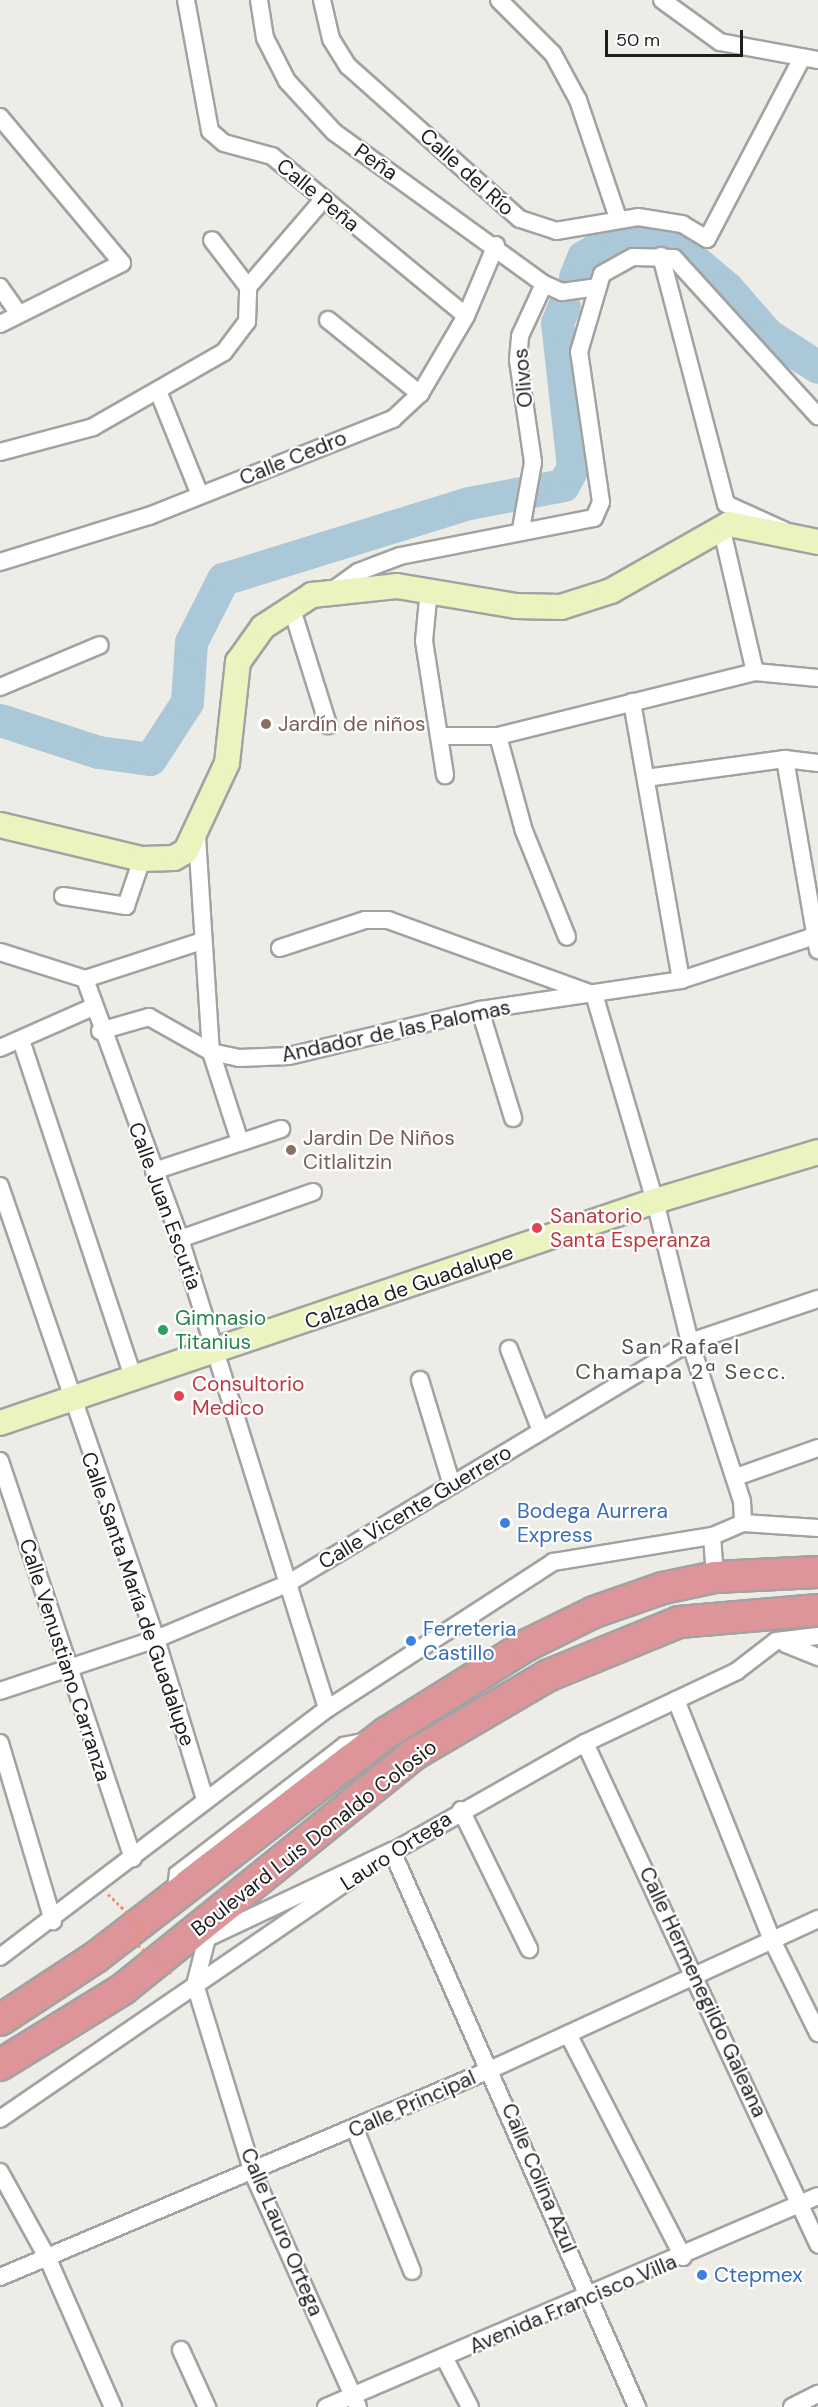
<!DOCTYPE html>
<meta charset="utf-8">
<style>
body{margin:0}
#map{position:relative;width:818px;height:2407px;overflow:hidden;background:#eeece6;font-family:"DM Sans",sans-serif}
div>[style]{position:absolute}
.river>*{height:33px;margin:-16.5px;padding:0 16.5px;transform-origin:16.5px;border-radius:16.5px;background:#aac8d8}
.roads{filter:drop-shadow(2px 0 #a2a2a2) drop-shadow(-2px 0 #a2a2a2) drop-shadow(0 2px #a2a2a2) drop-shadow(0 -2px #a2a2a2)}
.lane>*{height:8px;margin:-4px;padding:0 4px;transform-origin:4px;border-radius:4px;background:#fff}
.street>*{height:16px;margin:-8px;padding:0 8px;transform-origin:8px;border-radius:8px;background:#fff}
.secondary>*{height:24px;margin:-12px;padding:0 12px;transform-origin:12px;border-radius:12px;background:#ebf3bf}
.highway>*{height:30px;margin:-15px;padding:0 15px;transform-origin:15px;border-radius:15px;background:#de959a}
.path-bridge>*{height:3px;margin-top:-1.5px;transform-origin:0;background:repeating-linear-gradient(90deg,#ec9179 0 3px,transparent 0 6px)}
.dots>*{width:16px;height:16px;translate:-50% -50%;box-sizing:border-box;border:3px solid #fff;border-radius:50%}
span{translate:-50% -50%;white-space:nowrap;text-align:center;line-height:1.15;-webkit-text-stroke:4.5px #fff;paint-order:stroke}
.street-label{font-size:21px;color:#1e1e1e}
.education-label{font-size:21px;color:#785e54}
.left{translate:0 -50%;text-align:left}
.health-label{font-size:21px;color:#be3a42}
.leisure-label{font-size:21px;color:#27864d}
.shop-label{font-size:21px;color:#366cbe}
.neighbourhood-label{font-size:22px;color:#515151;letter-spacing:1.5px}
.scale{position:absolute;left:605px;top:30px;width:138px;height:27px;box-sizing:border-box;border:3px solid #1e1e1e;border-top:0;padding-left:8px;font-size:18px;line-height:21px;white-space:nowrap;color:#1e1e1e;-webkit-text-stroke:4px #fff;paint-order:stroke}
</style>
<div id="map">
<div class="river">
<div style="left:575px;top:277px;width:22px;rotate:-68deg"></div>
<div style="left:583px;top:257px;width:42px;rotate:-30.3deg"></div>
<div style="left:619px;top:236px;width:49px;rotate:2.3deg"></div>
<div style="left:668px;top:238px;width:77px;rotate:40.3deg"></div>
<div style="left:727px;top:288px;width:62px;rotate:48.9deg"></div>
<div style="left:768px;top:335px;width:59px;rotate:32.6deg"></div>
<div style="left:0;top:720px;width:103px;rotate:18.1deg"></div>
<div style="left:98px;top:752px;width:52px;rotate:7.7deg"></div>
<div style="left:150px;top:759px;width:68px;rotate:-57deg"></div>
<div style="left:187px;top:702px;width:60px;rotate:-86.2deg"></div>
<div style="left:191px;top:642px;width:71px;rotate:-63.1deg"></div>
<div style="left:223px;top:579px;width:257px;rotate:-17.2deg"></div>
<div style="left:469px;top:503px;width:96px;rotate:-10.8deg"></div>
<div style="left:563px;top:485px;width:21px;rotate:-61deg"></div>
<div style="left:573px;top:467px;width:145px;rotate:-96.3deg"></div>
<div style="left:557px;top:323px;width:18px;rotate:-68deg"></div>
</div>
<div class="roads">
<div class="lane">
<div style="left:172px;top:1887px;width:15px;rotate:-82deg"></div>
<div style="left:174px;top:1872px;width:213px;rotate:-37.6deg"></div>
<div style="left:343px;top:1742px;width:19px;rotate:-12deg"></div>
</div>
<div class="street">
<div style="left:186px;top:0;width:133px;rotate:79.6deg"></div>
<div style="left:210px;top:131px;width:18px;rotate:41deg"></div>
<div style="left:224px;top:143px;width:50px;rotate:15.2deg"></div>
<div style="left:272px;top:156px;width:251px;rotate:39.5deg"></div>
<div style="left:259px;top:0;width:38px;rotate:81deg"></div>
<div style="left:265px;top:38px;width:48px;rotate:62.9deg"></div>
<div style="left:287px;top:81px;width:69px;rotate:47.3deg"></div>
<div style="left:334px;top:132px;width:259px;rotate:35.9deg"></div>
<div style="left:544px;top:284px;width:20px;rotate:24deg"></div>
<div style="left:562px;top:292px;width:34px;rotate:-8deg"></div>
<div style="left:322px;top:0;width:40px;rotate:77deg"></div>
<div style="left:331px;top:39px;width:32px;rotate:58deg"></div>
<div style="left:348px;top:66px;width:230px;rotate:41.7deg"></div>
<div style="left:520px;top:219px;width:38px;rotate:18deg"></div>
<div style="left:556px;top:231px;width:83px;rotate:-9.7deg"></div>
<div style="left:638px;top:217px;width:45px;rotate:9deg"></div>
<div style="left:682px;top:224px;width:29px;rotate:31deg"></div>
<div style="left:707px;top:239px;width:202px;rotate:-62.3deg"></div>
<div style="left:499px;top:0;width:76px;rotate:45deg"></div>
<div style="left:553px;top:54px;width:52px;rotate:61.5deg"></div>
<div style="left:578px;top:100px;width:125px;rotate:71.3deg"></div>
<div style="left:662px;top:0;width:72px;rotate:35.9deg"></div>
<div style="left:720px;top:42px;width:100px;rotate:10.4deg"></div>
<div style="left:0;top:117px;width:190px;rotate:50.1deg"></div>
<div style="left:122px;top:263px;width:136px;rotate:153.4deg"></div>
<div style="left:661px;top:256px;width:256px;rotate:75.3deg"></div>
<div style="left:726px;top:504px;width:63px;rotate:24.5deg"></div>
<div style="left:0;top:287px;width:33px;rotate:55deg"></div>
<div style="left:248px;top:287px;width:113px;rotate:-49.3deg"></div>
<div style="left:328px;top:320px;width:118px;rotate:38.8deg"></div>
<div style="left:158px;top:391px;width:112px;rotate:68deg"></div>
<div style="left:0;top:452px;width:96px;rotate:-15deg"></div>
<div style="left:93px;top:427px;width:151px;rotate:-29.8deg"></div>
<div style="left:224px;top:352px;width:38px;rotate:-53deg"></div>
<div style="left:247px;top:322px;width:35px;rotate:-88deg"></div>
<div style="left:248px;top:287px;width:59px;rotate:-127.5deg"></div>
<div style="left:721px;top:526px;width:150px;rotate:76.9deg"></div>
<div style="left:521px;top:529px;width:68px;rotate:-79.8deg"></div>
<div style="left:533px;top:462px;width:103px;rotate:-98.4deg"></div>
<div style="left:518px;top:360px;width:24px;rotate:-85deg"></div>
<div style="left:520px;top:336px;width:57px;rotate:-65.2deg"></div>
<div style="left:0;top:562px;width:156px;rotate:-17.2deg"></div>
<div style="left:149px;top:516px;width:263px;rotate:-21.7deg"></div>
<div style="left:393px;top:419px;width:37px;rotate:-43deg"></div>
<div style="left:420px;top:394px;width:91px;rotate:-59.5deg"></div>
<div style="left:466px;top:316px;width:77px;rotate:-67.1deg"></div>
<div style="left:336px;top:588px;width:27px;rotate:-36deg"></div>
<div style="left:358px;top:572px;width:45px;rotate:-20.9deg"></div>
<div style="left:400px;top:556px;width:198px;rotate:-11.1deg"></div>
<div style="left:594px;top:518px;width:17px;rotate:-66deg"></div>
<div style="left:601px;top:502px;width:152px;rotate:-98.3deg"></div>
<div style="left:579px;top:352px;width:81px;rotate:-73.6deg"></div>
<div style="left:602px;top:274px;width:35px;rotate:-29deg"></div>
<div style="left:633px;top:257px;width:41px;rotate:1.4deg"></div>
<div style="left:674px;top:258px;width:214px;rotate:47.7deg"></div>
<div style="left:429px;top:589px;width:52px;rotate:95.5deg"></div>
<div style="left:424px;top:641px;width:136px;rotate:81.1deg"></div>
<div style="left:291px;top:606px;width:125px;rotate:72.7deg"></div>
<div style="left:0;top:687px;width:108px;rotate:-22.8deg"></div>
<div style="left:632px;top:702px;width:282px;rotate:80deg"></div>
<div style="left:440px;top:736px;width:58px"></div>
<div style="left:498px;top:736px;width:265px;rotate:-14deg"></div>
<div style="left:755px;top:672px;width:63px;rotate:5.4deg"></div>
<div style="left:498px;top:736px;width:98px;rotate:74.7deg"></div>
<div style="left:524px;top:831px;width:114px;rotate:67.9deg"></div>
<div style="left:785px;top:759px;width:194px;rotate:80.2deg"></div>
<div style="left:646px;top:778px;width:140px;rotate:-7.8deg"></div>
<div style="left:785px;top:759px;width:33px;rotate:7deg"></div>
<div style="left:197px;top:837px;width:215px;rotate:86.3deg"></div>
<div style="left:211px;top:1052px;width:95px;rotate:72.1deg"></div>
<div style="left:63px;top:896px;width:64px;rotate:9deg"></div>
<div style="left:126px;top:906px;width:50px;rotate:-71.2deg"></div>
<div style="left:280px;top:948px;width:89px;rotate:-18.2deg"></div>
<div style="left:365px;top:920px;width:23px"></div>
<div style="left:388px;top:920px;width:215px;rotate:19.9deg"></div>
<div style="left:0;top:952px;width:89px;rotate:17.6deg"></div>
<div style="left:85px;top:979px;width:123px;rotate:-18deg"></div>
<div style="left:85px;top:979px;width:277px;rotate:69.9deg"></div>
<div style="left:180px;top:1239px;width:492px;rotate:72.6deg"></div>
<div style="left:594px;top:994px;width:216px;rotate:73.6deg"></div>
<div style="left:655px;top:1201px;width:145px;rotate:76.1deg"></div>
<div style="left:690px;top:1342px;width:167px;rotate:71.9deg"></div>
<div style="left:742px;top:1501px;width:22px;rotate:87deg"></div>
<div style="left:743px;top:1523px;width:34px;rotate:157deg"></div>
<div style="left:712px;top:1536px;width:41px;rotate:85.8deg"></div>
<div style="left:480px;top:1010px;width:113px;rotate:73deg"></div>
<div style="left:100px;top:1031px;width:51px;rotate:-15.9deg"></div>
<div style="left:149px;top:1017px;width:71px;rotate:29.4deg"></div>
<div style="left:211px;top:1052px;width:29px;rotate:12deg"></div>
<div style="left:239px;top:1058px;width:50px;rotate:-2.3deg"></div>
<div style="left:289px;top:1056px;width:196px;rotate:-13.5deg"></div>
<div style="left:480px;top:1010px;width:203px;rotate:-8.5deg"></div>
<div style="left:681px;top:980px;width:141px;rotate:-18.2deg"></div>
<div style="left:22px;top:1043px;width:355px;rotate:71.6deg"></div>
<div style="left:0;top:1048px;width:102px;rotate:-23.8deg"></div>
<div style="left:154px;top:1171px;width:134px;rotate:-18.3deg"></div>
<div style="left:0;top:1186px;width:479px;rotate:71deg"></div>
<div style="left:156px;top:1639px;width:167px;rotate:73deg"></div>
<div style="left:180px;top:1239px;width:141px;rotate:-19.5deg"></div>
<div style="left:509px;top:1349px;width:88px;rotate:68.7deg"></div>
<div style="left:420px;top:1380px;width:110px;rotate:73.1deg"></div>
<div style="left:0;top:1461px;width:419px;rotate:71.5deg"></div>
<div style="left:736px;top:1477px;width:87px;rotate:-19.5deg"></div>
<div style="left:743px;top:1523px;width:75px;rotate:3.8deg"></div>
<div style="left:786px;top:1644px;width:35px;rotate:22deg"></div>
<div style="left:0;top:1691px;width:164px;rotate:-18.4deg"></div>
<div style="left:156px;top:1639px;width:142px;rotate:-22.8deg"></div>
<div style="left:287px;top:1584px;width:470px;rotate:-31deg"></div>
<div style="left:690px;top:1342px;width:135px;rotate:-18.6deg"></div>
<div style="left:676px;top:1700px;width:258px;rotate:68.2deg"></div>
<div style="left:772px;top:1940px;width:104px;rotate:63.7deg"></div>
<div style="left:0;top:1743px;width:186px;rotate:73.4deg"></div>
<div style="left:585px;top:1743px;width:553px;rotate:65.06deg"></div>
<div style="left:461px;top:1810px;width:155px;rotate:63.9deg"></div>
<div style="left:385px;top:1856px;width:230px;rotate:-29.5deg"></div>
<div style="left:585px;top:1743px;width:168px;rotate:-25.3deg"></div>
<div style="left:737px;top:1671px;width:49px;rotate:-37.6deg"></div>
<div style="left:776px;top:1641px;width:42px;rotate:-6.8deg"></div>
<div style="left:0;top:1957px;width:410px;rotate:-37.2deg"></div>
<div style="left:327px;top:1709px;width:270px;rotate:-33deg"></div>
<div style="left:553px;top:1562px;width:161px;rotate:-9.3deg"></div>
<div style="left:568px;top:2034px;width:251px;rotate:62.7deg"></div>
<div style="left:0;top:2119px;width:425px;rotate:-34.4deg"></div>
<div style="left:355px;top:2129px;width:153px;rotate:68.1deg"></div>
<div style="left:0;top:2172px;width:99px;rotate:61.1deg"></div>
<div style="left:48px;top:2259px;width:162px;rotate:66.3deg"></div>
<div style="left:0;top:2277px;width:534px;rotate:-22.92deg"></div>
<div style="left:492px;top:2069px;width:359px;rotate:-24.7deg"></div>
<div style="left:181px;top:2350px;width:63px;rotate:65.5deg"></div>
<div style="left:445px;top:2359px;width:54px;rotate:62.5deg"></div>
<div style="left:326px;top:2407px;width:535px;rotate:-23.21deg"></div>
<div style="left:358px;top:2407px;width:256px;rotate:-114.2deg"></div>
<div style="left:253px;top:2173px;width:197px;rotate:-107.1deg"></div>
<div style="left:195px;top:1985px;width:49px;rotate:-75.7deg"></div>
<div style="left:207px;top:1938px;width:204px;rotate:-25.2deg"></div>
<div style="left:392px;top:1851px;width:608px;rotate:66.22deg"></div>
<div style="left:792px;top:2407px;width:29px;rotate:-27deg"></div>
</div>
<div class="secondary">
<div style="left:0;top:825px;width:146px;rotate:13.5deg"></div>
<div style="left:142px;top:859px;width:32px;rotate:-2deg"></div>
<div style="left:174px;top:858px;width:14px;rotate:-30deg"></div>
<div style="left:186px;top:851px;width:97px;rotate:-65deg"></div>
<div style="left:227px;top:763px;width:102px;rotate:-83.8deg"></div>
<div style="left:238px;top:662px;width:43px;rotate:-54.5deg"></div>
<div style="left:263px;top:627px;width:59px;rotate:-33.1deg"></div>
<div style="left:312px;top:595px;width:85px;rotate:-6deg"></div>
<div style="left:397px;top:586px;width:121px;rotate:9.5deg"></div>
<div style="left:516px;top:606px;width:45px;rotate:1.3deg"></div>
<div style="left:561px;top:607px;width:52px;rotate:-17.7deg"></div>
<div style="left:611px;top:591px;width:136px;rotate:-29.6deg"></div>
<div style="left:729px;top:524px;width:91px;rotate:11.4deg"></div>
<div style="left:0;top:1423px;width:692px;rotate:-18.72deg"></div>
<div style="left:655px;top:1201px;width:170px;rotate:-16.7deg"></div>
</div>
<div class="highway">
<div style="left:0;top:2020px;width:115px;rotate:-33.3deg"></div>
<div style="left:96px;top:1957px;width:366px;rotate:-37.7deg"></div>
<div style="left:386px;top:1733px;width:166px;rotate:-32deg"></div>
<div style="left:527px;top:1645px;width:75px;rotate:-26.2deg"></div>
<div style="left:594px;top:1612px;width:73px;rotate:-19.2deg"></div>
<div style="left:663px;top:1588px;width:53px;rotate:-11.9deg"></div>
<div style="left:715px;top:1577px;width:103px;rotate:-2.8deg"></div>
<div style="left:0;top:2065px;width:145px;rotate:-31.7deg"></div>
<div style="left:123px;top:1989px;width:376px;rotate:-38.9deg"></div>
<div style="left:416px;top:1753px;width:152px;rotate:-30.4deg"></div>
<div style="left:547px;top:1676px;width:143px;rotate:-22.2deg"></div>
<div style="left:679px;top:1622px;width:140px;rotate:-4.9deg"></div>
</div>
</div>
<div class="path-bridge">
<div style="left:108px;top:1894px;width:52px;rotate:44.2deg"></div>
<div style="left:145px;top:1930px;width:16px;rotate:137deg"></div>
<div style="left:133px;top:1941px;width:50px;rotate:40.1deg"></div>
</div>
<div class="dots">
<div style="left:266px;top:724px;background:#8d6e63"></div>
<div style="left:291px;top:1150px;background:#8d6e63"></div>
<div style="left:537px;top:1228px;background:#e0444e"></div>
<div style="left:163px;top:1330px;background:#2e9e5b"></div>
<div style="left:179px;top:1396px;background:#e0444e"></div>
<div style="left:505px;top:1523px;background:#3f7fe0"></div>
<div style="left:411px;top:1641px;background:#3f7fe0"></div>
<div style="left:702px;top:2275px;background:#3f7fe0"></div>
</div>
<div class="street-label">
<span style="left:376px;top:162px;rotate:35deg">Peña</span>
<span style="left:467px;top:172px;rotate:42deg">Calle del Río</span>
<span style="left:318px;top:195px;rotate:40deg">Calle Peña</span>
<span style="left:523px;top:378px;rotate:-95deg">Olivos</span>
<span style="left:293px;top:458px;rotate:-22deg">Calle Cedro</span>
<span style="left:396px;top:1031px;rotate:-12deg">Andador de las Palomas</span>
<span style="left:165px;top:1206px;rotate:70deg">Calle Juan Escutia</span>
<span style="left:409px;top:1287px;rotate:-19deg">Calzada de Guadalupe</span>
<span style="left:415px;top:1507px;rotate:-31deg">Calle Vicente Guerrero</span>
<span style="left:138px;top:1599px;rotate:71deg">Calle Santa María de Guadalupe</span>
<span style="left:65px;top:1660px;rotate:72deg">Calle Venustiano Carranza</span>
<span style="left:314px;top:1838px;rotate:-38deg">Boulevard Luis Donaldo Colosio</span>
<span style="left:396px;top:1851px;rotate:-33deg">Lauro Ortega</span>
<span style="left:703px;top:1992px;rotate:65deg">Calle Hermenegildo Galeana</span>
<span style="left:412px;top:2104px;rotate:-24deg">Calle Principal</span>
<span style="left:539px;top:2178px;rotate:67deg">Calle Colina Azul</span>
<span style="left:282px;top:2232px;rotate:67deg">Calle Lauro Ortega</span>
<span style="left:573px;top:2304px;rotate:-23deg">Avenida Francisco Villa</span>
</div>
<div class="education-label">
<span class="left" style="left:278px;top:724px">Jardín de niños</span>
<span class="left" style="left:303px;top:1150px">Jardin De Niños<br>Citlalitzin</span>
</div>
<div class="health-label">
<span class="left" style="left:550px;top:1228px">Sanatorio<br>Santa Esperanza</span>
<span class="left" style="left:192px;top:1396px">Consultorio<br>Medico</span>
</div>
<div class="leisure-label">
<span class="left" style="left:175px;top:1330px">Gimnasio<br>Titanius</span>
</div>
<div class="shop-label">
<span class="left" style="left:517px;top:1523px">Bodega Aurrera<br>Express</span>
<span class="left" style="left:423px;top:1641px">Ferreteria<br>Castillo</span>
<span class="left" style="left:714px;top:2275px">Ctepmex</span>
</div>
<div class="neighbourhood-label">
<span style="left:681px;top:1359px">San Rafael<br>Chamapa 2ª Secc.</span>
</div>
<div class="scale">50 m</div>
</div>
